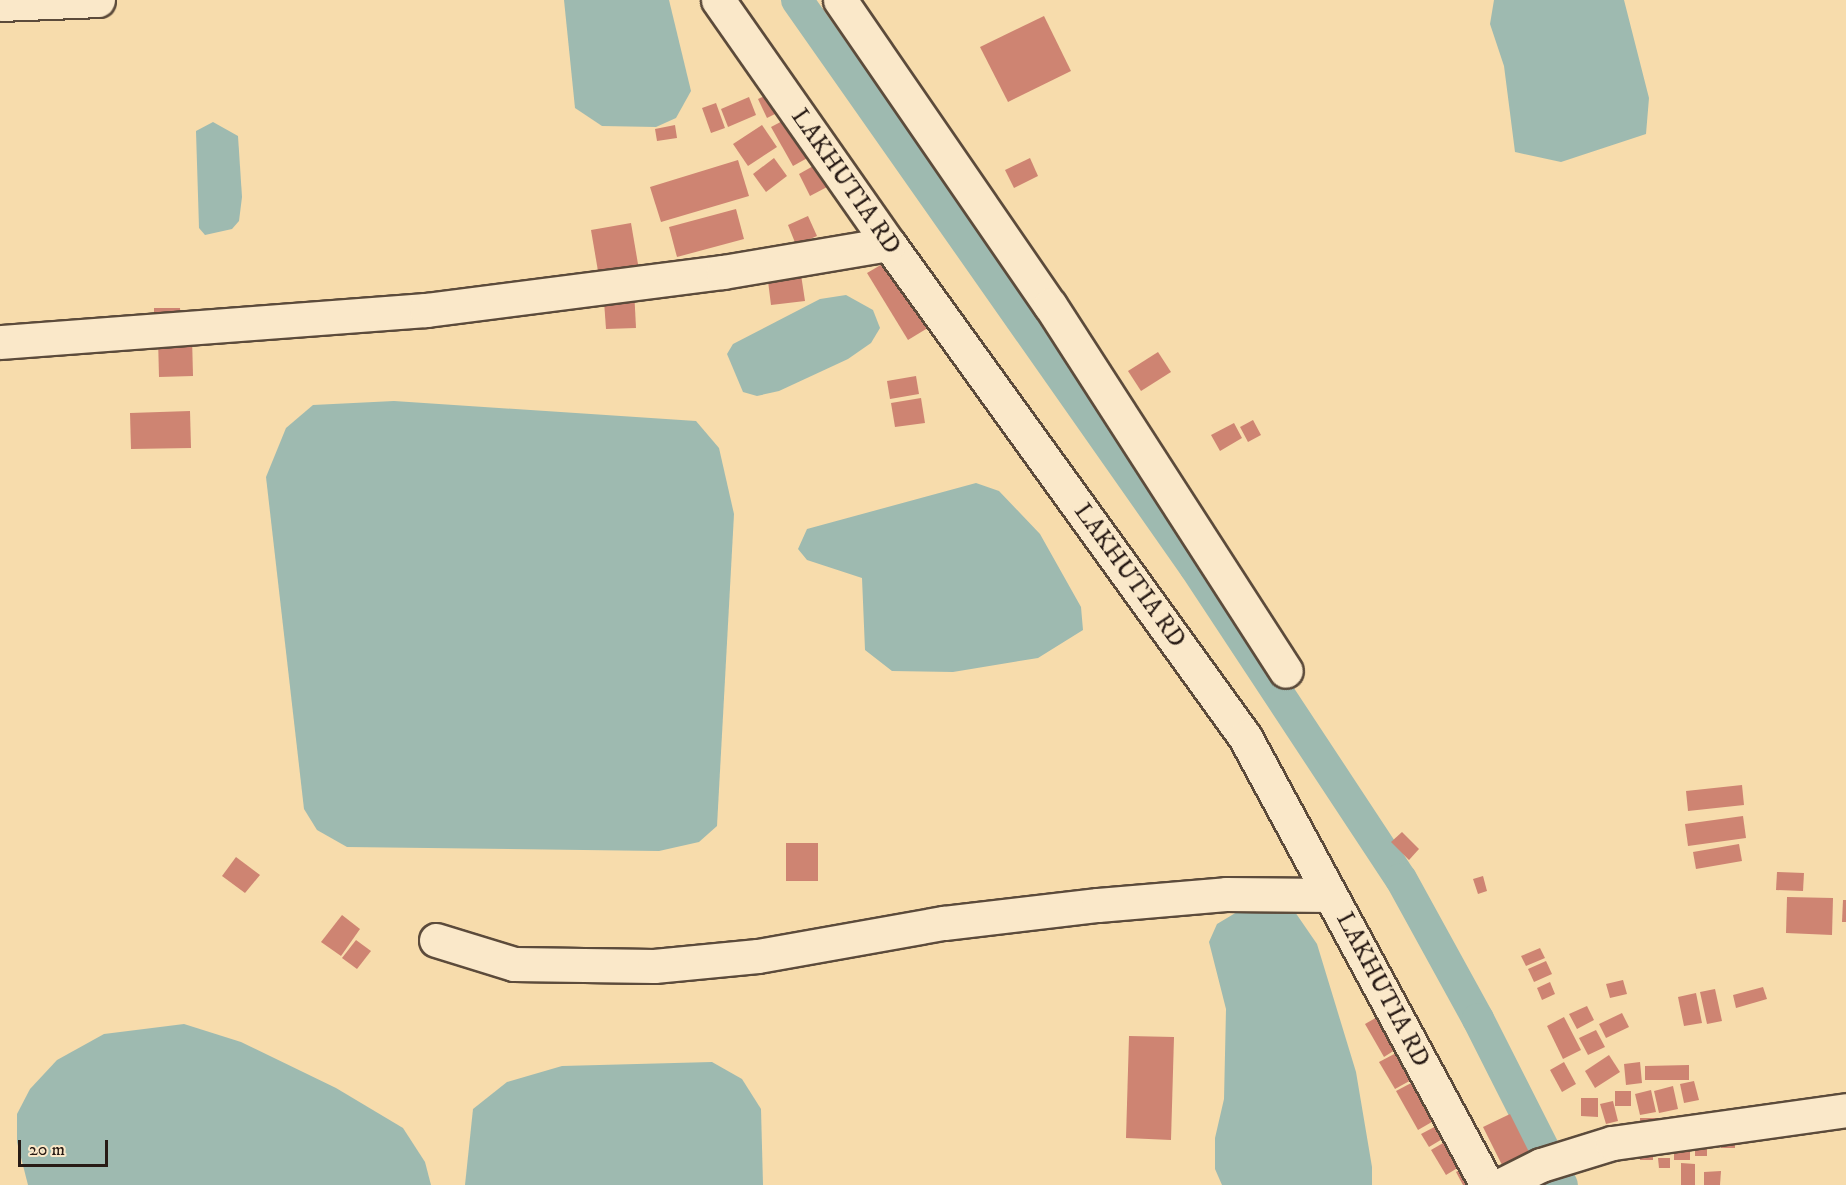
<!DOCTYPE html>
<style>
body{margin:0}
#map{position:relative;width:1846px;height:1185px;overflow:hidden;background:#f7dcac;font-family:"IM FELL DW Pica",serif}
div>[style]{position:absolute}
.water>*{inset:0;background:#9ebab0}
.canal>*{height:32px;margin:-16px;padding:0 16px;transform-origin:16px;border-radius:16px;background:#9ebab0}
.building>*{inset:0;background:#ce8472}
.roads{filter:drop-shadow(2px 0 #5c4b3b) drop-shadow(-2px 0 #5c4b3b) drop-shadow(0 2px #5c4b3b) drop-shadow(0 -2px #5c4b3b)}
.minor>*{height:33px;margin:-16.5px;padding:0 16.5px;transform-origin:16.5px;border-radius:16.5px;background:#fae8c9}
span{translate:-50% -50%;white-space:nowrap;text-align:center;line-height:1.15;-webkit-text-stroke:4.5px #fae8c9;paint-order:stroke}
.street-label{font-size:24px;color:#281b15}
.scale{position:absolute;left:18px;top:1140px;width:90px;height:27px;box-sizing:border-box;border:3px solid #281b15;border-top:0;padding-left:8px;font-size:18px;line-height:21px;white-space:nowrap;color:#281b15;-webkit-text-stroke:4px #fae8c9;paint-order:stroke}
</style>
<div id="map">
<div class="water">
<div style="clip-path:polygon(564px 0,669px 0,691px 91px,676px 118px,656px 127px,602px 126px,575px 108px)"></div>
<div style="clip-path:polygon(1494px 0,1624px 0,1649px 98px,1646px 134px,1561px 162px,1515px 152px,1504px 66px,1490px 24px)"></div>
<div style="clip-path:polygon(213px 122px,238px 136px,242px 197px,239px 221px,232px 229px,205px 235px,199px 228px,196px 131px)"></div>
<div style="clip-path:polygon(846px 295px,873px 310px,880px 328px,871px 343px,848px 359px,779px 391px,757px 396px,743px 392px,727px 354px,733px 344px,820px 299px)"></div>
<div style="clip-path:polygon(394px 401px,696px 421px,719px 448px,734px 514px,717px 826px,699px 842px,659px 851px,347px 847px,317px 830px,304px 809px,266px 477px,286px 428px,313px 405px)"></div>
<div style="clip-path:polygon(976px 483px,999px 491px,1040px 534px,1081px 607px,1083px 630px,1038px 658px,953px 672px,892px 671px,865px 650px,862px 578px,807px 560px,798px 549px,807px 529px)"></div>
<div style="clip-path:polygon(1267px 907px,1295px 912px,1317px 944px,1356px 1072px,1372px 1167px,1372px 1185px,1222px 1185px,1215px 1169px,1215px 1138px,1224px 1099px,1226px 1009px,1209px 942px,1217px 924px,1242px 909px)"></div>
<div style="clip-path:polygon(184px 1024px,241px 1042px,336px 1088px,403px 1128px,425px 1162px,431px 1185px,28px 1185px,17px 1142px,17px 1114px,30px 1089px,57px 1060px,104px 1034px)"></div>
<div style="clip-path:polygon(712px 1062px,742px 1079px,761px 1109px,763px 1185px,465px 1185px,473px 1109px,507px 1082px,562px 1066px)"></div>
</div>
<div class="canal">
<div style="left:797px;top:0;width:693px;rotate:54.93deg"></div>
<div style="left:1195px;top:567px;width:374px;rotate:56.6deg"></div>
<div style="left:1401px;top:879px;width:160px;rotate:61.2deg"></div>
<div style="left:1478px;top:1019px;width:186px;rotate:63.2deg"></div>
</div>
<div class="building">
<div style="clip-path:polygon(1044px 16px,1071px 71px,1008px 102px,980px 47px)"></div>
<div style="clip-path:polygon(776px 91px,785px 109px,767px 118px,758px 99px)"></div>
<div style="clip-path:polygon(749px 97px,756px 115px,728px 127px,721px 109px)"></div>
<div style="clip-path:polygon(716px 103px,725px 128px,711px 133px,702px 108px)"></div>
<div style="clip-path:polygon(790px 117px,811px 156px,793px 166px,771px 127px)"></div>
<div style="clip-path:polygon(675px 125px,677px 138px,657px 141px,655px 129px)"></div>
<div style="clip-path:polygon(762px 125px,777px 147px,748px 166px,733px 144px)"></div>
<div style="clip-path:polygon(774px 158px,787px 176px,766px 192px,753px 174px)"></div>
<div style="clip-path:polygon(1030px 158px,1038px 176px,1014px 188px,1005px 170px)"></div>
<div style="clip-path:polygon(738px 160px,749px 196px,661px 222px,650px 187px)"></div>
<div style="clip-path:polygon(815px 165px,827px 187px,810px 196px,799px 174px)"></div>
<div style="clip-path:polygon(736px 209px,744px 239px,677px 257px,669px 227px)"></div>
<div style="clip-path:polygon(808px 216px,817px 236px,796px 245px,788px 225px)"></div>
<div style="clip-path:polygon(631px 223px,639px 270px,599px 277px,591px 230px)"></div>
<div style="clip-path:polygon(891px 259px,931px 326px,908px 340px,867px 273px)"></div>
<div style="clip-path:polygon(800px 268px,805px 301px,771px 305px,767px 273px)"></div>
<div style="clip-path:polygon(634px 289px,636px 328px,606px 329px,604px 301px)"></div>
<div style="clip-path:polygon(154px 308px,180px 308px,181px 325px,154px 325px)"></div>
<div style="clip-path:polygon(192px 337px,193px 376px,159px 377px,158px 338px)"></div>
<div style="clip-path:polygon(1158px 352px,1171px 372px,1141px 391px,1128px 371px)"></div>
<div style="clip-path:polygon(916px 376px,919px 394px,890px 399px,887px 381px)"></div>
<div style="clip-path:polygon(921px 398px,925px 423px,895px 427px,891px 403px)"></div>
<div style="clip-path:polygon(190px 411px,191px 448px,131px 449px,130px 413px)"></div>
<div style="clip-path:polygon(1253px 420px,1261px 435px,1248px 442px,1240px 427px)"></div>
<div style="clip-path:polygon(1234px 423px,1242px 438px,1220px 451px,1211px 435px)"></div>
<div style="clip-path:polygon(1742px 785px,1744px 805px,1688px 811px,1686px 791px)"></div>
<div style="clip-path:polygon(1743px 816px,1746px 838px,1688px 846px,1685px 824px)"></div>
<div style="clip-path:polygon(1402px 832px,1419px 849px,1409px 860px,1391px 842px)"></div>
<div style="clip-path:polygon(786px 843px,818px 843px,818px 881px,786px 881px)"></div>
<div style="clip-path:polygon(1739px 844px,1742px 861px,1696px 869px,1693px 852px)"></div>
<div style="clip-path:polygon(236px 857px,260px 875px,245px 893px,222px 876px)"></div>
<div style="clip-path:polygon(1777px 872px,1804px 873px,1803px 891px,1776px 890px)"></div>
<div style="clip-path:polygon(1483px 876px,1487px 891px,1478px 894px,1473px 879px)"></div>
<div style="clip-path:polygon(1787px 897px,1833px 898px,1832px 935px,1786px 933px)"></div>
<div style="clip-path:polygon(1843px 900px,1846px 900px,1846px 922px,1842px 922px)"></div>
<div style="clip-path:polygon(342px 915px,360px 929px,341px 956px,321px 942px)"></div>
<div style="clip-path:polygon(356px 940px,371px 951px,357px 969px,342px 958px)"></div>
<div style="clip-path:polygon(1540px 948px,1545px 958px,1526px 966px,1521px 956px)"></div>
<div style="clip-path:polygon(1546px 961px,1552px 974px,1534px 982px,1528px 969px)"></div>
<div style="clip-path:polygon(1623px 980px,1627px 994px,1610px 998px,1606px 984px)"></div>
<div style="clip-path:polygon(1550px 982px,1555px 994px,1542px 1000px,1537px 988px)"></div>
<div style="clip-path:polygon(1763px 987px,1767px 999px,1736px 1008px,1733px 995px)"></div>
<div style="clip-path:polygon(1715px 989px,1722px 1021px,1707px 1024px,1700px 992px)"></div>
<div style="clip-path:polygon(1696px 993px,1702px 1023px,1684px 1026px,1678px 997px)"></div>
<div style="clip-path:polygon(1587px 1006px,1594px 1020px,1577px 1029px,1569px 1014px)"></div>
<div style="clip-path:polygon(1622px 1013px,1629px 1027px,1606px 1038px,1599px 1024px)"></div>
<div style="clip-path:polygon(1379px 1016px,1398px 1048px,1384px 1057px,1365px 1024px)"></div>
<div style="clip-path:polygon(1564px 1017px,1581px 1050px,1563px 1059px,1547px 1026px)"></div>
<div style="clip-path:polygon(1596px 1030px,1605px 1047px,1588px 1055px,1579px 1038px)"></div>
<div style="clip-path:polygon(1129px 1036px,1174px 1037px,1171px 1140px,1126px 1138px)"></div>
<div style="clip-path:polygon(1398px 1052px,1413px 1079px,1395px 1089px,1379px 1062px)"></div>
<div style="clip-path:polygon(1609px 1055px,1620px 1072px,1595px 1088px,1585px 1071px)"></div>
<div style="clip-path:polygon(1564px 1062px,1576px 1084px,1562px 1092px,1550px 1070px)"></div>
<div style="clip-path:polygon(1640px 1062px,1642px 1083px,1626px 1085px,1624px 1064px)"></div>
<div style="clip-path:polygon(1689px 1065px,1689px 1080px,1645px 1080px,1645px 1066px)"></div>
<div style="clip-path:polygon(1415px 1081px,1437px 1119px,1418px 1130px,1396px 1091px)"></div>
<div style="clip-path:polygon(1694px 1081px,1699px 1100px,1684px 1103px,1680px 1084px)"></div>
<div style="clip-path:polygon(1673px 1086px,1678px 1109px,1659px 1113px,1654px 1091px)"></div>
<div style="clip-path:polygon(1651px 1090px,1656px 1112px,1640px 1115px,1635px 1094px)"></div>
<div style="clip-path:polygon(1615px 1091px,1631px 1091px,1631px 1106px,1615px 1106px)"></div>
<div style="clip-path:polygon(1581px 1098px,1598px 1098px,1598px 1117px,1581px 1116px)"></div>
<div style="clip-path:polygon(1613px 1101px,1618px 1121px,1606px 1124px,1600px 1104px)"></div>
<div style="clip-path:polygon(1510px 1114px,1532px 1158px,1505px 1171px,1483px 1127px)"></div>
<div style="clip-path:polygon(1640px 1118px,1660px 1118px,1660px 1130px,1640px 1129px)"></div>
<div style="clip-path:polygon(1442px 1123px,1449px 1135px,1429px 1147px,1421px 1134px)"></div>
<div style="clip-path:polygon(1721px 1134px,1735px 1134px,1735px 1148px,1721px 1148px)"></div>
<div style="clip-path:polygon(1674px 1138px,1690px 1139px,1690px 1160px,1674px 1160px)"></div>
<div style="clip-path:polygon(1450px 1139px,1464px 1164px,1446px 1175px,1431px 1150px)"></div>
<div style="clip-path:polygon(1695px 1141px,1707px 1141px,1707px 1156px,1695px 1156px)"></div>
<div style="clip-path:polygon(1653px 1146px,1653px 1160px,1640px 1160px,1640px 1147px)"></div>
<div style="clip-path:polygon(1658px 1158px,1670px 1158px,1670px 1168px,1659px 1168px)"></div>
<div style="clip-path:polygon(1681px 1163px,1695px 1164px,1695px 1185px,1681px 1185px)"></div>
<div style="clip-path:polygon(1467px 1166px,1478px 1185px,1463px 1185px,1456px 1172px)"></div>
<div style="clip-path:polygon(1721px 1171px,1720px 1185px,1704px 1185px,1704px 1172px)"></div>
</div>
<div class="roads">
<div class="minor">
<div style="left:718px;top:0;width:298px;rotate:55deg"></div>
<div style="left:889px;top:244px;width:608px;rotate:54.17deg"></div>
<div style="left:1245px;top:737px;width:509px;rotate:61.62deg"></div>
<div style="left:840px;top:0;width:370px;rotate:55.5deg"></div>
<div style="left:1050px;top:305px;width:435px;rotate:57.2deg"></div>
<div style="left:0;top:4px;width:98px;rotate:-2.3deg"></div>
<div style="left:0;top:342px;width:427px;rotate:-4.3deg"></div>
<div style="left:426px;top:310px;width:299px;rotate:-7.3deg"></div>
<div style="left:723px;top:272px;width:168px;rotate:-9.6deg"></div>
<div style="left:436px;top:940px;width:82px;rotate:17.1deg"></div>
<div style="left:514px;top:964px;width:140px;rotate:0.8deg"></div>
<div style="left:654px;top:966px;width:104px;rotate:-5.5deg"></div>
<div style="left:758px;top:956px;width:189px;rotate:-10.1deg"></div>
<div style="left:944px;top:923px;width:155px;rotate:-6.7deg"></div>
<div style="left:1098px;top:905px;width:128px;rotate:-4.9deg"></div>
<div style="left:1226px;top:894px;width:104px;rotate:0.6deg"></div>
<div style="left:1501px;top:1185px;width:45px;rotate:-26.6deg"></div>
<div style="left:1541px;top:1165px;width:74px;rotate:-17.2deg"></div>
<div style="left:1612px;top:1143px;width:236px;rotate:-8deg"></div>
</div>
</div>
<div class="street-label">
<span style="left:845px;top:182px;rotate:55deg">LAKHUTIA RD</span>
<span style="left:1129px;top:576px;rotate:54deg">LAKHUTIA RD</span>
<span style="left:1382px;top:990px;rotate:62deg">LAKHUTIA RD</span>
</div>
<div class="scale">20 m</div>
</div>
